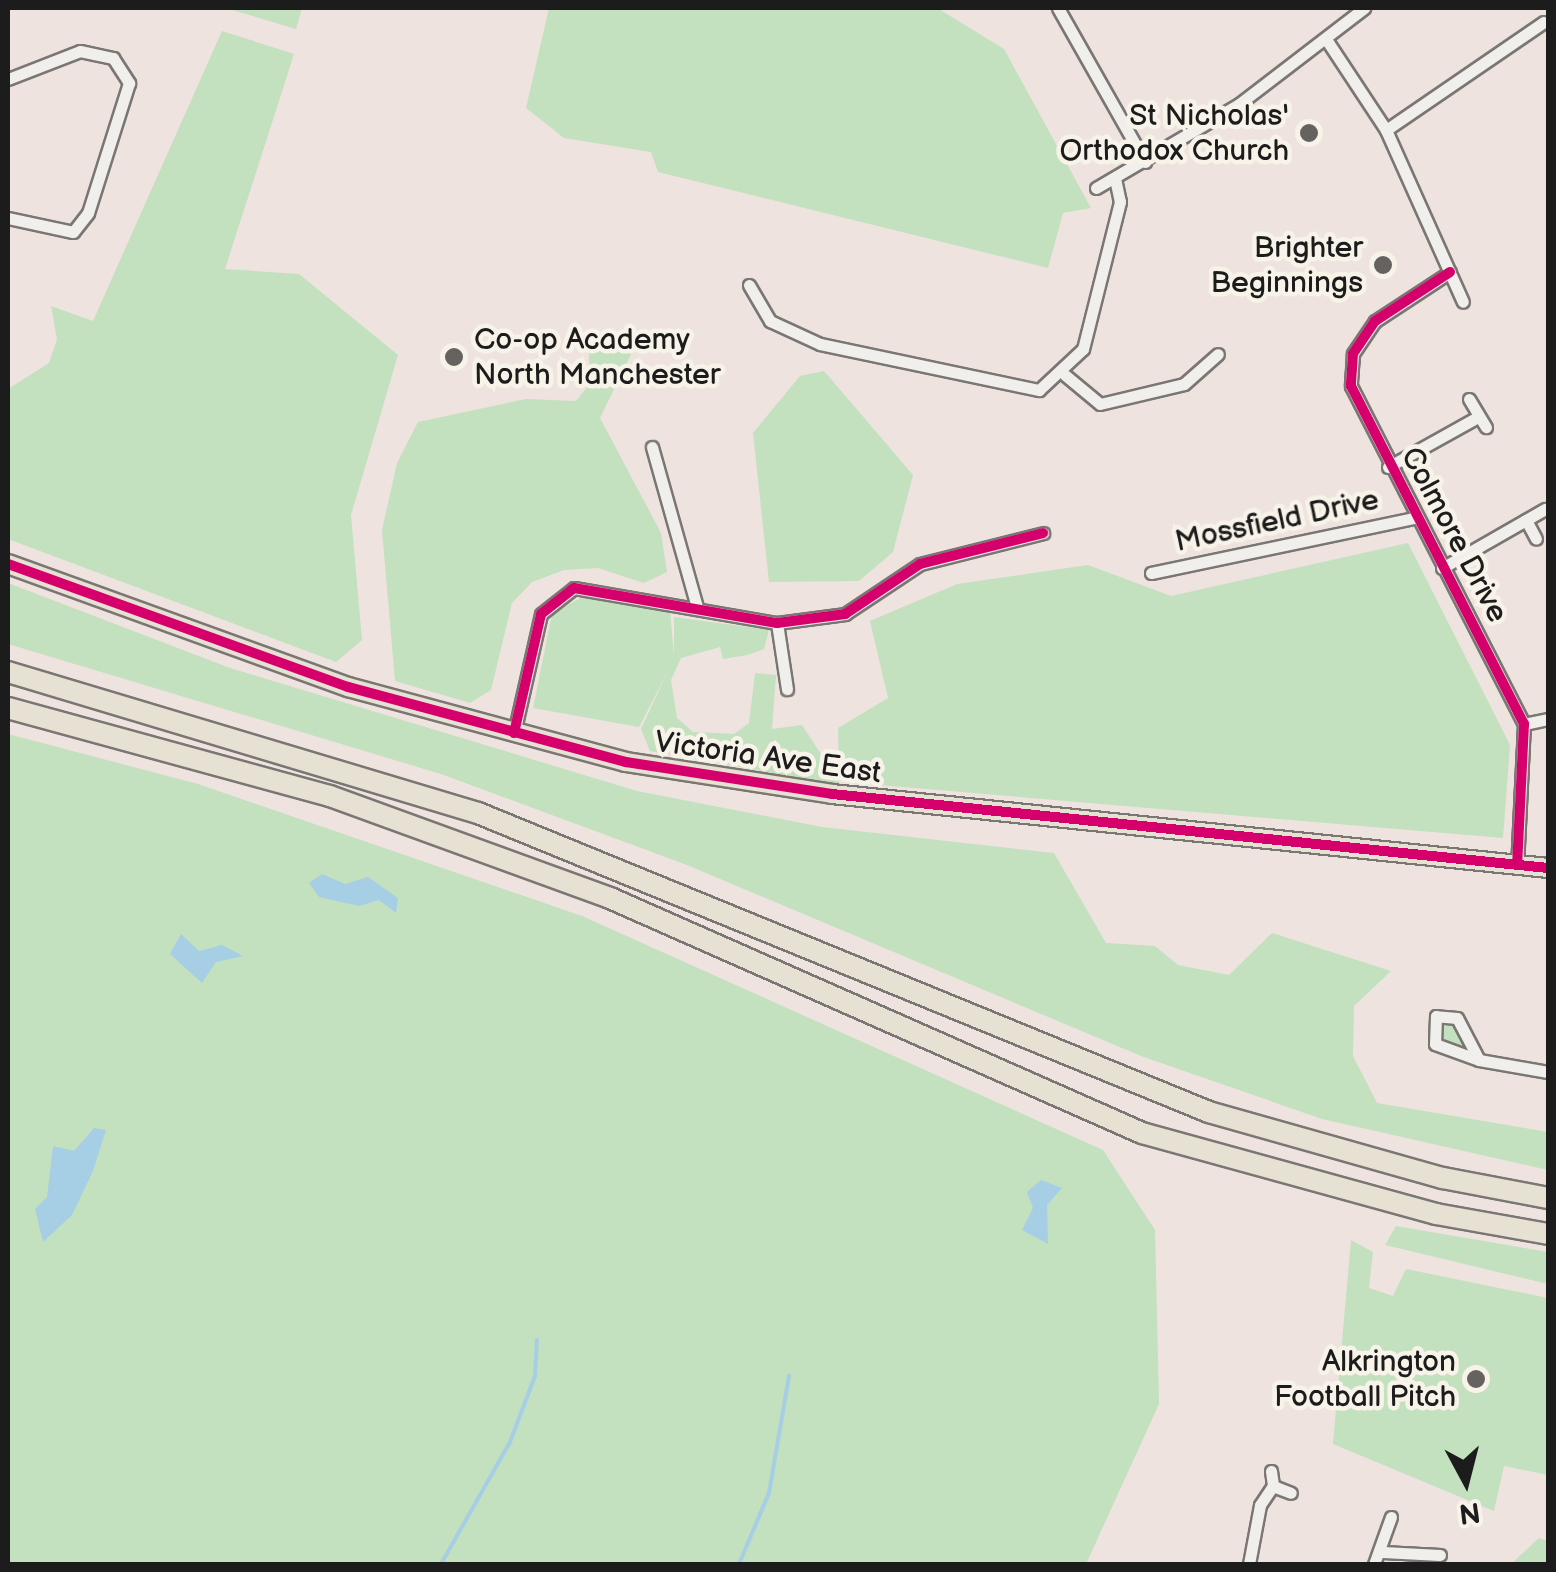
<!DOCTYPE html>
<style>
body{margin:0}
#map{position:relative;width:1556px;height:1572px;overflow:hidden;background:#eee3de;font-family:"Balsamiq Sans",sans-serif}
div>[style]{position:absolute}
.green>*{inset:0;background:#c3e0bf}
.water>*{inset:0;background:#a6cee5}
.stream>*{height:4px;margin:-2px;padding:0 2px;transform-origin:2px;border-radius:2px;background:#a6cee5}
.roads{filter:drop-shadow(2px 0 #7a7673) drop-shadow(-2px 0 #7a7673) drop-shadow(0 2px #7a7673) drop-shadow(0 -2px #7a7673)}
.street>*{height:11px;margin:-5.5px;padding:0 5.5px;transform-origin:5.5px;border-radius:5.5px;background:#f1efeb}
.primary>*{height:18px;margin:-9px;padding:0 9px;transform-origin:9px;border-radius:9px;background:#e7e1d3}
.highway>*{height:20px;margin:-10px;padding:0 10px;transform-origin:10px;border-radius:10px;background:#e7e1d3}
.cycleway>*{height:10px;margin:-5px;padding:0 5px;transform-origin:5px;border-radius:5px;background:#d6006c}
.dots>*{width:28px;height:28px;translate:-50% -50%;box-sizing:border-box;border:5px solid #f7f3e8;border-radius:50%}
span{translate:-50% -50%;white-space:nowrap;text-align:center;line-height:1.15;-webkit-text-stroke:9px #f7f3e8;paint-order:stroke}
.poi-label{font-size:30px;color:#1c1c1c}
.right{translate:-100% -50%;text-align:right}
.left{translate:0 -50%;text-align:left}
.street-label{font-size:30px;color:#1c1c1c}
.frame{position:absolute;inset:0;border:10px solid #1c1c1c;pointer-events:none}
.north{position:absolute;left:1416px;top:1432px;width:100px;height:100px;-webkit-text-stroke:8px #f7f3e8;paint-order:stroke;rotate:173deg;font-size:28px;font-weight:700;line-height:40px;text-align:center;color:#1c1c1c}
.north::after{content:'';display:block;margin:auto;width:35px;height:45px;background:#1c1c1c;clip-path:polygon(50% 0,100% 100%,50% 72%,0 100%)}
</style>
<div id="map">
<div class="green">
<div style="clip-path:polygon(226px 8px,302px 8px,296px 29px)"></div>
<div style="clip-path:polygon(549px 8px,937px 8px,1004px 49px,1091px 208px,1063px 213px,1048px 268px,658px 172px,651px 152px,564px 138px,526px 108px)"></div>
<div style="clip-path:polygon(222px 31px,294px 54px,225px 269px,299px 274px,398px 355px,351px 515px,362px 640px,336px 662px,8px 539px,8px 389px,49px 363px,57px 339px,51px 306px,93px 321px)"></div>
<div style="clip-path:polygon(638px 340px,600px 418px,661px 533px,667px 572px,644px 583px,598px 568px,564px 570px,532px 582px,512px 603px,491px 690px,470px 703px,395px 681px,382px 530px,397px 463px,418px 422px,526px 399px,576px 401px,591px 382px,588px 343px)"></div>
<div style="clip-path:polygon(824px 371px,913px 475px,893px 552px,859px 581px,769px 582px,753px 433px,800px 376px)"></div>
<div style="clip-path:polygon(1408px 543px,1510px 745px,1503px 838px,879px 785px,839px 765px,838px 728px,888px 698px,870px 621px,957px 584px,1088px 565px,1171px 596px)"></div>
<div style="clip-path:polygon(8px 583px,230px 668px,637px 791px,822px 827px,1054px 853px,1106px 943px,1155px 946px,1178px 965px,1229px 975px,1272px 933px,1391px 971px,1354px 1006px,1353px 1056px,1377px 1103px,1548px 1132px,1548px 1170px,1322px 1119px,1141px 1056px,687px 865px,441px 774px,8px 644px)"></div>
<div style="clip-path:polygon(582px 597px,670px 610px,674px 657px,674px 617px,769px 630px,764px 649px,747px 655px,723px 659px,720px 647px,681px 658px,671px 680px,677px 718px,693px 732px,734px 734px,749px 723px,755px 673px,776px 675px,772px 729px,802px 725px,841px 785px,650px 751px,641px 729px,667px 673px,639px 727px,533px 708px,552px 614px)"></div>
<div style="clip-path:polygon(8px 734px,198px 784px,582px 916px,1103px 1150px,1155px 1230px,1159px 1404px,1086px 1564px,8px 1564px)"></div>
<div style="clip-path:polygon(1450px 1021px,1457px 1028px,1465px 1050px,1436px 1041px,1439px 1022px)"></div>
<div style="clip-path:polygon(1396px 1226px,1548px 1252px,1548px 1284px,1385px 1245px)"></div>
<div style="clip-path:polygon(1351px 1240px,1373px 1252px,1369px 1288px,1393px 1296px,1406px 1269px,1548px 1298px,1548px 1475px,1504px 1466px,1494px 1511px,1333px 1444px)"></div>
<div style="clip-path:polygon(1539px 1538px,1548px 1541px,1548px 1564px,1511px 1564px)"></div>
</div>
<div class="water">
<div style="clip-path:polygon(322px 874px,345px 884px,368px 877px,398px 898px,396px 913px,379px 900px,359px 906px,319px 897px,309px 883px)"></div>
<div style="clip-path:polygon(181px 934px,199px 951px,222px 945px,243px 956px,216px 962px,202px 983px,170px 954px)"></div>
<div style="clip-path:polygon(94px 1128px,106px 1130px,93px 1171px,72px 1215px,43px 1242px,35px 1209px,47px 1197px,53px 1146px,74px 1151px)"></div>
<div style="clip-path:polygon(1041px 1180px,1062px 1188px,1047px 1205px,1048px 1244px,1022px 1230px,1033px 1208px,1027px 1192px)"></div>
</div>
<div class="stream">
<div style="left:441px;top:1564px;width:140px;rotate:-60.5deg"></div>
<div style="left:510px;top:1442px;width:71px;rotate:-69.3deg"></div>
<div style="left:535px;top:1376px;width:36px;rotate:-87deg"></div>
<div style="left:739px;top:1564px;width:77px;rotate:-67.1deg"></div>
<div style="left:769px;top:1493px;width:119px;rotate:-80.3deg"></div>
</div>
<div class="roads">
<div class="street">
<div style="left:1058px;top:8px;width:177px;rotate:60.5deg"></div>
<div style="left:1326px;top:39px;width:109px;rotate:56.6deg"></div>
<div style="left:1386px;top:130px;width:188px;rotate:65.9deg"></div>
<div style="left:8px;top:79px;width:77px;rotate:-21.3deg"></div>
<div style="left:80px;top:51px;width:34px;rotate:12deg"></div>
<div style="left:113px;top:58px;width:30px;rotate:57deg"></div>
<div style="left:129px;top:83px;width:136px;rotate:107.5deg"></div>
<div style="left:88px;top:213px;width:24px;rotate:128deg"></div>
<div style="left:73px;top:232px;width:66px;rotate:-167.8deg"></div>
<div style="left:1386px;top:130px;width:191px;rotate:-34.4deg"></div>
<div style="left:1096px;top:188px;width:166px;rotate:-30.4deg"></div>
<div style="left:1239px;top:104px;width:158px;rotate:-37.5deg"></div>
<div style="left:1450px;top:272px;width:90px;rotate:146.8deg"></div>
<div style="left:1375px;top:321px;width:40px;rotate:124deg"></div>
<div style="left:1353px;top:354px;width:32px;rotate:94deg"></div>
<div style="left:1351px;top:386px;width:380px;rotate:62.9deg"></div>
<div style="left:1524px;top:724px;width:141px;rotate:92.8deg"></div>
<div style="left:749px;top:285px;width:42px;rotate:59.7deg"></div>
<div style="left:770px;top:321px;width:55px;rotate:24.7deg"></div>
<div style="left:820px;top:344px;width:224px;rotate:11.9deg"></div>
<div style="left:1039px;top:390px;width:60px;rotate:-43deg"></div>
<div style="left:1083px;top:349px;width:152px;rotate:-75.9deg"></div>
<div style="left:1120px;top:202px;width:24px;rotate:-102deg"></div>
<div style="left:1065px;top:375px;width:45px;rotate:39.6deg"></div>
<div style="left:1100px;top:404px;width:86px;rotate:-13.4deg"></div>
<div style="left:1184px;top:384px;width:45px;rotate:-41.4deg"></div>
<div style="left:1469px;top:399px;width:33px;rotate:59deg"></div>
<div style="left:652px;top:447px;width:166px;rotate:74.3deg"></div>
<div style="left:1388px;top:467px;width:103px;rotate:-29.1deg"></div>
<div style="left:1526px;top:520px;width:21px;rotate:62deg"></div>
<div style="left:1442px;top:568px;width:119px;rotate:-29.8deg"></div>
<div style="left:1151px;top:573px;width:269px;rotate:-11.8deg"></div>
<div style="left:777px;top:623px;width:67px;rotate:81.4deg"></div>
<div style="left:1524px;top:724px;width:25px;rotate:-12deg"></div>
<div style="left:514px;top:733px;width:122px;rotate:-77.2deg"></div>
<div style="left:541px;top:614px;width:42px;rotate:-38.2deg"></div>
<div style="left:574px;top:588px;width:206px;rotate:9.8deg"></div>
<div style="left:777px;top:623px;width:69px;rotate:-7.5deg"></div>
<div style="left:845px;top:614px;width:90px;rotate:-33.7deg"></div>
<div style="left:920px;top:564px;width:127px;rotate:-14.1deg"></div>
<div style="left:1479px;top:1060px;width:47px;rotate:-117.6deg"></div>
<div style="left:1457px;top:1018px;width:21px;rotate:-175deg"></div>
<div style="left:1436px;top:1016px;width:28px;rotate:92deg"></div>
<div style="left:1435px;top:1044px;width:47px;rotate:20deg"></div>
<div style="left:1479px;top:1060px;width:70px;rotate:9.9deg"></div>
<div style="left:1271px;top:1471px;width:15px;rotate:82deg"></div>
<div style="left:1273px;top:1486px;width:19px;rotate:21deg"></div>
<div style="left:1383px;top:1552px;width:57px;rotate:3deg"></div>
<div style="left:1249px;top:1564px;width:60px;rotate:-79.4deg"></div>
<div style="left:1260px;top:1505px;width:23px;rotate:-56deg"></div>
<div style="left:1374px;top:1564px;width:50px;rotate:-70.1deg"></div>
</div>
<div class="primary">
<div style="left:8px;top:564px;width:362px;rotate:19.9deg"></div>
<div style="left:348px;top:687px;width:288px;rotate:15.1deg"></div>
<div style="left:626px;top:762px;width:208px;rotate:8.8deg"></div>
<div style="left:832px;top:794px;width:720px;rotate:5.9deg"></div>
</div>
<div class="highway">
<div style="left:8px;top:672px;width:491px;rotate:16.7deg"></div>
<div style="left:478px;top:813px;width:790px;rotate:22.25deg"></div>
<div style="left:1209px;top:1112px;width:243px;rotate:15.8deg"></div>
<div style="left:1443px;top:1178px;width:107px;rotate:10.8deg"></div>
<div style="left:8px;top:708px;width:334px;rotate:15.3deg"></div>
<div style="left:330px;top:796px;width:298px;rotate:20deg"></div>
<div style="left:610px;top:898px;width:582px;rotate:23.83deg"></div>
<div style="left:1142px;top:1133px;width:305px;rotate:15.4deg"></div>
<div style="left:1436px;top:1214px;width:114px;rotate:10.1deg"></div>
</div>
</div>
<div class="cycleway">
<div style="left:1450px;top:272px;width:90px;rotate:146.8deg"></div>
<div style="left:1375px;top:321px;width:40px;rotate:124deg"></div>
<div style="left:1353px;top:354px;width:32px;rotate:94deg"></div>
<div style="left:1351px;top:386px;width:380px;rotate:62.9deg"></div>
<div style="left:1524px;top:724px;width:141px;rotate:92.8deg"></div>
<div style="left:8px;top:564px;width:362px;rotate:19.9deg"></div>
<div style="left:348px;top:687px;width:288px;rotate:15.1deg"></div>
<div style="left:626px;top:762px;width:208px;rotate:8.8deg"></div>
<div style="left:832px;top:794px;width:720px;rotate:5.9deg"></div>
<div style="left:514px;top:733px;width:122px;rotate:-77.2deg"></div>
<div style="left:541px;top:614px;width:42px;rotate:-38.2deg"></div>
<div style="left:574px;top:588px;width:206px;rotate:9.8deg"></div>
<div style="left:777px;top:623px;width:69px;rotate:-7.5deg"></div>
<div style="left:845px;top:614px;width:90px;rotate:-33.7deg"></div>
<div style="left:920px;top:564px;width:127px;rotate:-14.1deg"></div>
</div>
<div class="dots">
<div style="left:1309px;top:133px;background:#666260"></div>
<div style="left:1383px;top:265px;background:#666260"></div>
<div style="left:454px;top:357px;background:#666260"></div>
<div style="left:1476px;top:1379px;background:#666260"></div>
</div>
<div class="poi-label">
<span class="right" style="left:1289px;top:133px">St Nicholas'<br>Orthodox Church</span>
<span class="right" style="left:1363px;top:265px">Brighter<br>Beginnings</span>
<span class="left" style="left:474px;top:357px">Co-op Academy<br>North Manchester</span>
<span class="right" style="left:1456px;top:1379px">Alkrington<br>Football Pitch</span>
</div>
<div class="street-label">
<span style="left:1277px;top:521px;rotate:-12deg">Mossfield Drive</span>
<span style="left:1454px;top:535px;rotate:62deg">Colmore Drive</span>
<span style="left:768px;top:758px;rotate:8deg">Victoria Ave East</span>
</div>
<div class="frame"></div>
<div class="north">N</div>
</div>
